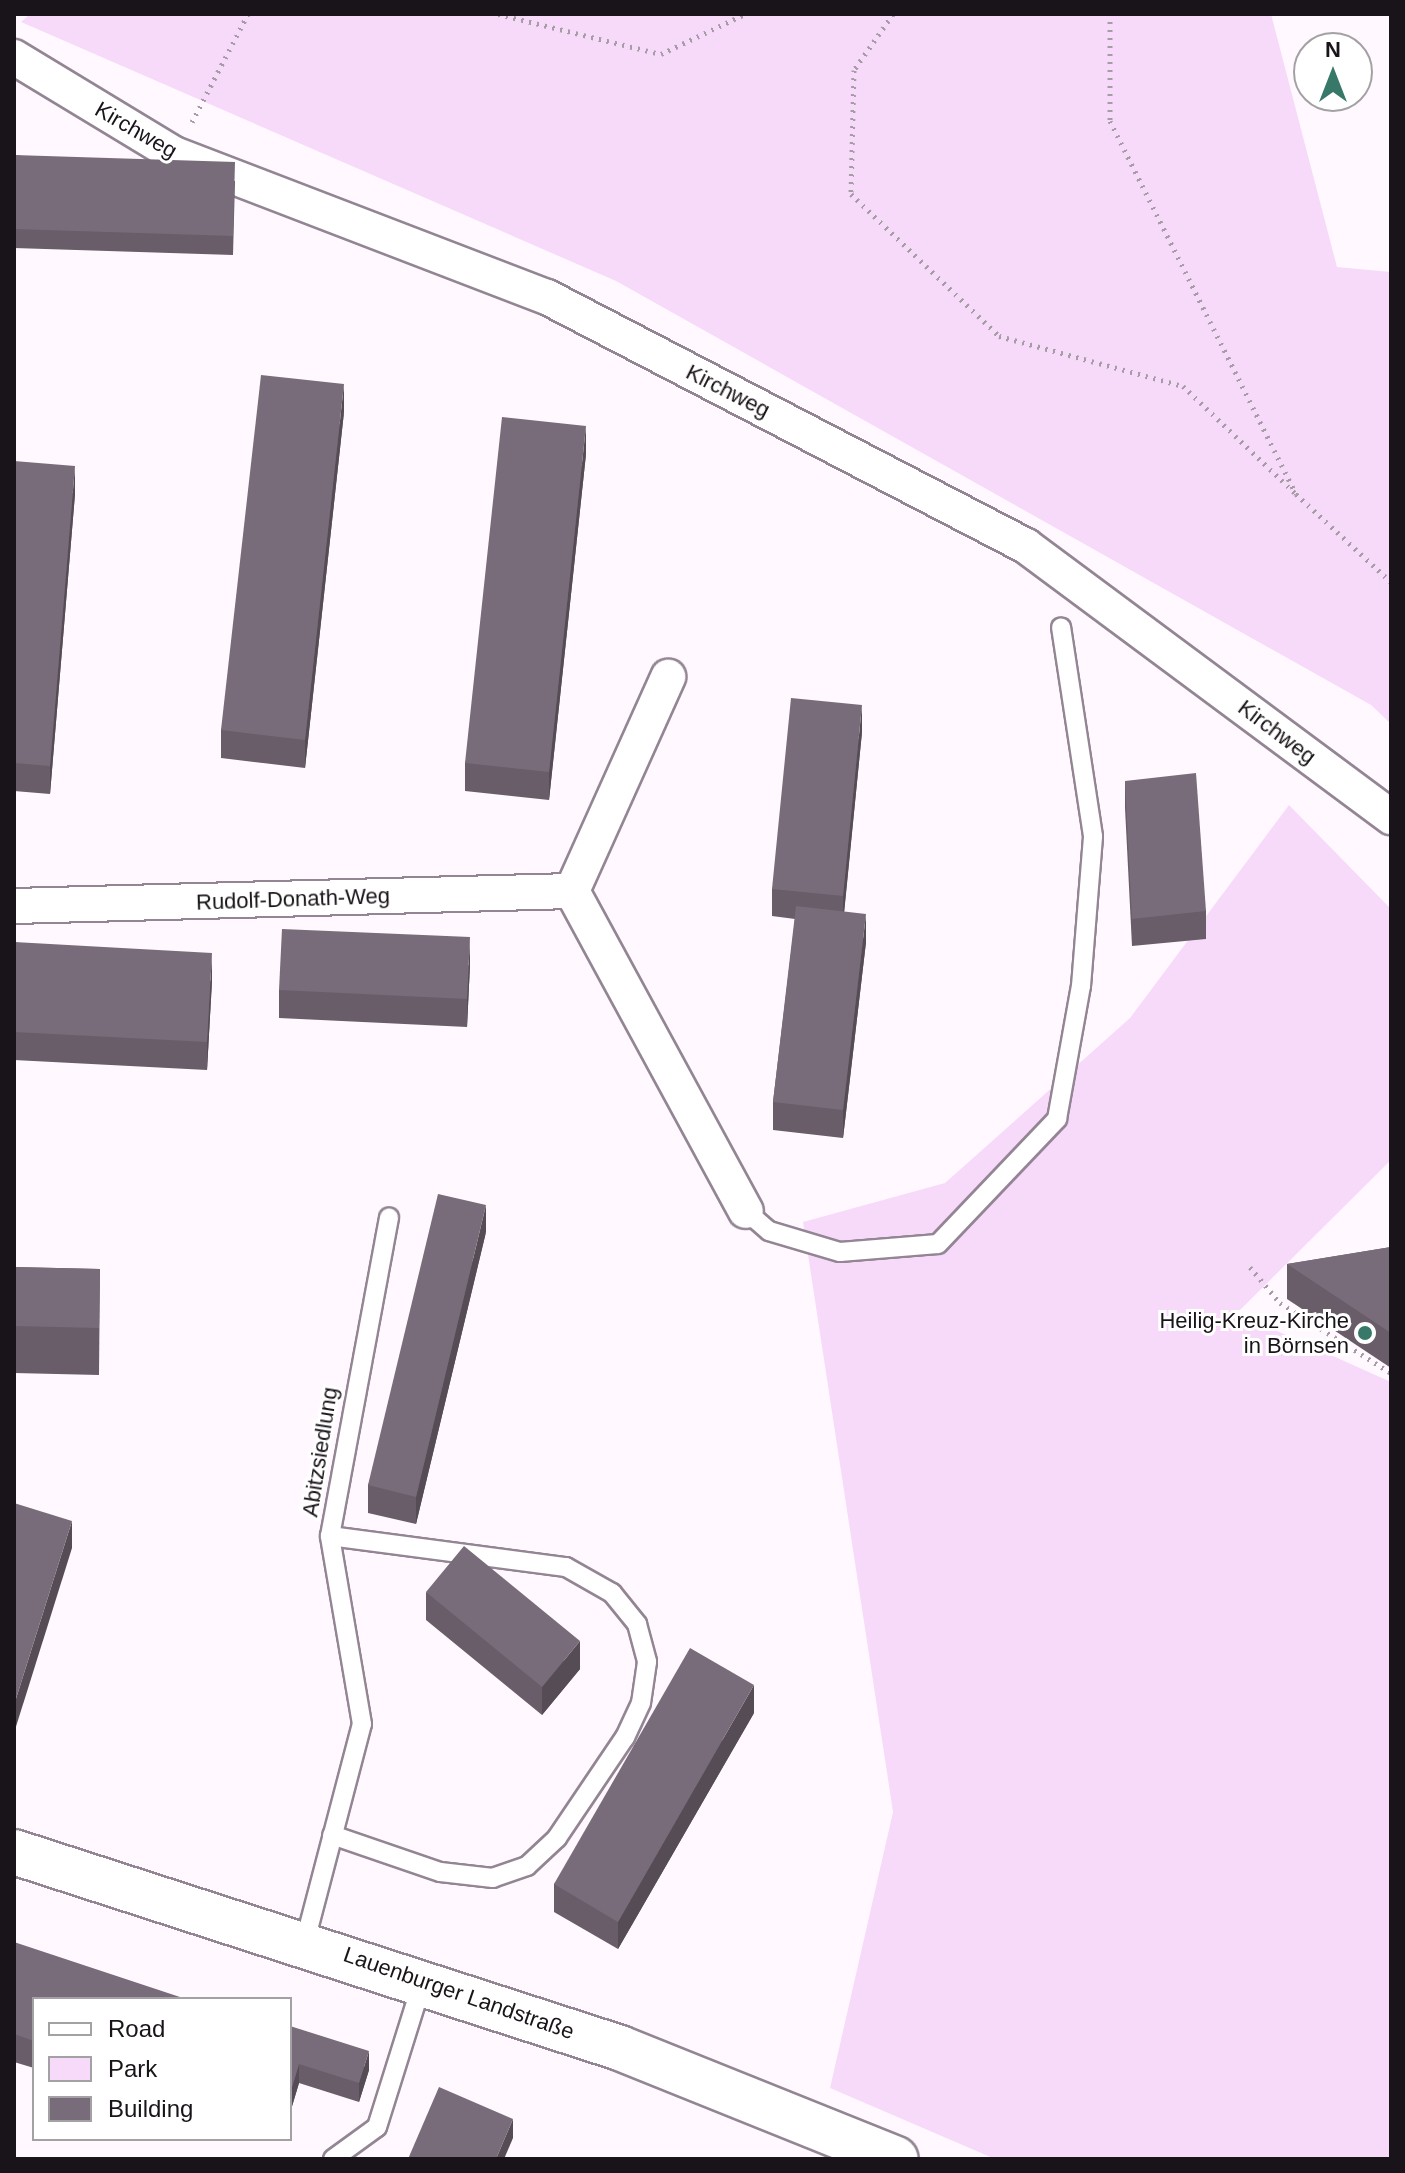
<!DOCTYPE html>
<meta charset="utf-8">
<style>
body{margin:0}
#map{position:relative;width:1405px;height:2173px;overflow:hidden;background:#fff9ff;font-family:Helvetica,sans-serif}
div>[style]{position:absolute}
.green>*{inset:0;background:#f7dafa}
.path>*{height:5px;margin-top:-2.5px;transform-origin:0;background:repeating-linear-gradient(90deg,#a49ea4 0 2px,transparent 0 8px)}
.roads{filter:drop-shadow(2px 0 #938594) drop-shadow(-2px 0 #938594) drop-shadow(0 2px #938594) drop-shadow(0 -2px #938594)}
.service>*{height:18px;margin:-9px;padding:0 9px;transform-origin:9px;border-radius:9px;background:#fff}
.minor>*{height:34px;margin:-17px;padding:0 17px;transform-origin:17px;border-radius:17px;background:#fff}
.secondary>*{height:44px;margin:-22px;padding:0 22px;transform-origin:22px;border-radius:22px;background:#fff}
.wall>*{inset:0;background:#685d69}
.shaded-wall>*{inset:0;background:#554c55}
.building>*{inset:0;background:#796c7a}
.dots>*{width:22px;height:22px;translate:-50% -50%;box-sizing:border-box;border:4px solid #fff;border-radius:50%}
span{translate:-50% -50%;white-space:nowrap;text-align:center;line-height:1.15;-webkit-text-stroke:6px #fff;paint-order:stroke}
.street-label{font-size:22px;color:#191419}
.poi-label{font-size:22px;color:#191419}
.right{translate:-100% -50%;text-align:right}
.frame{position:absolute;inset:0;border:16px solid #191419;pointer-events:none}
.legend{position:absolute;left:32px;top:1997px;width:260px;height:144px;box-sizing:border-box;background:#fff;border:2px solid #a3a1a3;margin:0;padding:10px 14px;list-style:none;font-size:24px;color:#191419}
.legend li{display:flex;align-items:center;gap:16px;height:40px}
.legend b{width:40px;border:2px solid #a3a1a3}
.north{position:absolute;left:1293px;top:32px;width:80px;height:80px;box-sizing:border-box;background:#fff;border:2px solid #a3a1a3;border-radius:50%;rotate:0deg;font-size:22px;font-weight:700;line-height:32px;text-align:center;color:#191419}
.north::after{content:'';display:block;margin:auto;width:28px;height:36px;background:#377869;clip-path:polygon(50% 0,100% 100%,50% 72%,0 100%)}
</style>
<div id="map">
<div class="green">
<div style="clip-path:polygon(30px 14px,1271px 14px,1337px 267px,1391px 272px,1391px 724px,1371px 705px,616px 281px,21px 22px)"></div>
<div style="clip-path:polygon(1289px 805px,1391px 909px,1391px 1160px,1237px 1313px,1391px 1382px,1391px 2159px,995px 2159px,830px 2088px,893px 1812px,803px 1222px,945px 1183px,1130px 1018px)"></div>
</div>
<div class="path">
<div style="left:498px;top:14px;width:168px;rotate:13.8deg"></div>
<div style="left:661px;top:54px;width:93px;rotate:-25.5deg"></div>
<div style="left:893px;top:14px;width:68px;rotate:124.9deg"></div>
<div style="left:854px;top:70px;width:124px;rotate:91.4deg"></div>
<div style="left:851px;top:194px;width:205px;rotate:43.8deg"></div>
<div style="left:999px;top:336px;width:191px;rotate:15.2deg"></div>
<div style="left:1183px;top:386px;width:156px;rotate:43.7deg"></div>
<div style="left:1110px;top:14px;width:107px;rotate:90deg"></div>
<div style="left:1110px;top:121px;width:417px;rotate:63.5deg"></div>
<div style="left:1296px;top:494px;width:129px;rotate:42.8deg"></div>
<div style="left:192px;top:122px;width:122px;rotate:-62.6deg"></div>
<div style="left:1250px;top:1267px;width:47px;rotate:50.2deg"></div>
<div style="left:1280px;top:1303px;width:131px;rotate:32.2deg"></div>
</div>
<div class="roads">
<div class="service">
<div style="left:746px;top:1211px;width:30px;rotate:41deg"></div>
<div style="left:769px;top:1231px;width:74px;rotate:16.5deg"></div>
<div style="left:840px;top:1252px;width:98px;rotate:-4.7deg"></div>
<div style="left:938px;top:1244px;width:173px;rotate:-46.4deg"></div>
<div style="left:1057px;top:1119px;width:135px;rotate:-79.8deg"></div>
<div style="left:1081px;top:986px;width:150px;rotate:-85.4deg"></div>
<div style="left:1093px;top:836px;width:211px;rotate:-98.7deg"></div>
<div style="left:330px;top:1536px;width:238px;rotate:7.5deg"></div>
<div style="left:566px;top:1567px;width:53px;rotate:29.5deg"></div>
<div style="left:612px;top:1593px;width:40px;rotate:51deg"></div>
<div style="left:637px;top:1624px;width:39px;rotate:75deg"></div>
<div style="left:647px;top:1662px;width:41px;rotate:98.3deg"></div>
<div style="left:641px;top:1703px;width:38px;rotate:115deg"></div>
<div style="left:625px;top:1737px;width:122px;rotate:124deg"></div>
<div style="left:557px;top:1838px;width:41px;rotate:137deg"></div>
<div style="left:527px;top:1866px;width:36px;rotate:161deg"></div>
<div style="left:493px;top:1878px;width:53px;rotate:-173.5deg"></div>
<div style="left:440px;top:1872px;width:114px;rotate:-161.1deg"></div>
<div style="left:305px;top:1941px;width:224px;rotate:-75.3deg"></div>
<div style="left:362px;top:1724px;width:191px;rotate:-99.7deg"></div>
<div style="left:330px;top:1536px;width:324px;rotate:-79.5deg"></div>
<div style="left:333px;top:2159px;width:54px;rotate:-36deg"></div>
<div style="left:377px;top:2127px;width:151px;rotate:-72.6deg"></div>
</div>
<div class="minor">
<div style="left:14px;top:57px;width:187px;rotate:31.2deg"></div>
<div style="left:174px;top:154px;width:399px;rotate:21deg"></div>
<div style="left:547px;top:297px;width:540px;rotate:27.47deg"></div>
<div style="left:1026px;top:546px;width:455px;rotate:36.6deg"></div>
<div style="left:572px;top:891px;width:364px;rotate:61.5deg"></div>
<div style="left:572px;top:891px;width:235px;rotate:-65.8deg"></div>
<div style="left:14px;top:906px;width:558px;rotate:-1.54deg"></div>
</div>
<div class="secondary">
<div style="left:14px;top:1852px;width:637px;rotate:17.92deg"></div>
<div style="left:620px;top:2048px;width:297px;rotate:21.9deg"></div>
</div>
</div>
<div class="wall">
<div style="clip-path:polygon(14px 155px,235px 181px,233px 255px,14px 248px)"></div>
<div style="clip-path:polygon(344px 412px,305px 768px,221px 758px,221px 730px)"></div>
<div style="clip-path:polygon(586px 454px,549px 800px,465px 791px,465px 763px)"></div>
<div style="clip-path:polygon(14px 461px,75px 494px,50px 794px,14px 791px)"></div>
<div style="clip-path:polygon(862px 732px,844px 912px,866px 942px,843px 1138px,773px 1130px,773px 1102px,795px 919px,772px 916px,772px 889px)"></div>
<div style="clip-path:polygon(1125px 781px,1206px 911px,1206px 939px,1132px 946px,1125px 808px)"></div>
<div style="clip-path:polygon(14px 942px,212px 981px,207px 1070px,14px 1060px)"></div>
<div style="clip-path:polygon(470px 965px,467px 1027px,279px 1018px,279px 990px)"></div>
<div style="clip-path:polygon(486px 1232px,416px 1524px,368px 1513px,368px 1485px)"></div>
<div style="clip-path:polygon(1391px 1247px,1391px 1368px,1287px 1299px,1287px 1264px)"></div>
<div style="clip-path:polygon(14px 1267px,100px 1269px,99px 1375px,14px 1373px)"></div>
<div style="clip-path:polygon(426px 1592px,580px 1669px,542px 1715px,426px 1620px)"></div>
<div style="clip-path:polygon(754px 1713px,618px 1949px,554px 1912px,554px 1884px)"></div>
<div style="clip-path:polygon(14px 1942px,34px 1999px,34px 2068px,14px 2062px)"></div>
<div style="clip-path:polygon(290px 2026px,369px 2070px,359px 2102px,299px 2083px,290px 2113px)"></div>
</div>
<div class="shaded-wall">
<div style="clip-path:polygon(344px 384px,344px 412px,305px 768px,305px 740px)"></div>
<div style="clip-path:polygon(586px 426px,586px 454px,549px 800px,549px 772px)"></div>
<div style="clip-path:polygon(75px 466px,75px 494px,50px 794px,50px 766px)"></div>
<div style="clip-path:polygon(862px 705px,862px 732px,843px 924px,843px 896px)"></div>
<div style="clip-path:polygon(866px 914px,866px 942px,843px 1138px,843px 1110px)"></div>
<div style="clip-path:polygon(470px 937px,470px 965px,467px 1027px,467px 999px)"></div>
<div style="clip-path:polygon(212px 953px,212px 981px,207px 1070px,207px 1042px)"></div>
<div style="clip-path:polygon(486px 1205px,486px 1232px,416px 1524px,416px 1497px)"></div>
<div style="clip-path:polygon(72px 1521px,72px 1548px,14px 1733px,14px 1705px)"></div>
<div style="clip-path:polygon(580px 1641px,580px 1669px,542px 1715px,542px 1687px)"></div>
<div style="clip-path:polygon(754px 1685px,754px 1713px,618px 1949px,618px 1922px)"></div>
<div style="clip-path:polygon(369px 2051px,369px 2070px,359px 2102px,359px 2083px)"></div>
<div style="clip-path:polygon(299px 2064px,299px 2083px,290px 2113px,290px 2094px)"></div>
<div style="clip-path:polygon(513px 2119px,513px 2138px,504px 2159px,496px 2159px)"></div>
</div>
<div class="building">
<div style="clip-path:polygon(14px 155px,235px 162px,233px 236px,14px 229px)"></div>
<div style="clip-path:polygon(261px 375px,344px 384px,305px 740px,221px 730px)"></div>
<div style="clip-path:polygon(502px 417px,586px 426px,549px 772px,465px 763px)"></div>
<div style="clip-path:polygon(14px 461px,75px 466px,50px 766px,14px 763px)"></div>
<div style="clip-path:polygon(791px 698px,862px 705px,843px 896px,772px 889px)"></div>
<div style="clip-path:polygon(1196px 773px,1206px 911px,1132px 919px,1125px 781px)"></div>
<div style="clip-path:polygon(796px 906px,866px 914px,843px 1110px,773px 1102px)"></div>
<div style="clip-path:polygon(282px 929px,470px 937px,467px 999px,279px 990px)"></div>
<div style="clip-path:polygon(14px 942px,212px 953px,207px 1042px,14px 1032px)"></div>
<div style="clip-path:polygon(438px 1194px,486px 1205px,416px 1497px,368px 1485px)"></div>
<div style="clip-path:polygon(1391px 1247px,1391px 1333px,1287px 1264px)"></div>
<div style="clip-path:polygon(14px 1267px,100px 1269px,99px 1328px,14px 1326px)"></div>
<div style="clip-path:polygon(14px 1503px,72px 1521px,14px 1705px)"></div>
<div style="clip-path:polygon(464px 1546px,580px 1641px,542px 1687px,426px 1592px)"></div>
<div style="clip-path:polygon(690px 1648px,754px 1685px,618px 1922px,554px 1884px)"></div>
<div style="clip-path:polygon(14px 1942px,186px 1999px,34px 1999px,34px 2041px,14px 2034px)"></div>
<div style="clip-path:polygon(290px 2026px,369px 2051px,359px 2083px,299px 2064px,290px 2094px)"></div>
<div style="clip-path:polygon(439px 2087px,513px 2119px,496px 2159px,408px 2159px)"></div>
</div>
<div class="dots">
<div style="left:1365px;top:1333px;background:#377869"></div>
</div>
<div class="street-label">
<span style="left:136px;top:130px;rotate:30deg">Kirchweg</span>
<span style="left:728px;top:391px;rotate:27deg">Kirchweg</span>
<span style="left:1277px;top:732px;rotate:37deg">Kirchweg</span>
<span style="left:293px;top:899px;rotate:-2deg">Rudolf-Donath-Weg</span>
<span style="left:320px;top:1452px;rotate:-81deg">Abitzsiedlung</span>
<span style="left:459px;top:1993px;rotate:19deg">Lauenburger Landstraße</span>
</div>
<div class="poi-label">
<span class="right" style="left:1349px;top:1333px">Heilig-Kreuz-Kirche<br>in Börnsen</span>
</div>
<div class="frame"></div>
<ul class="legend">
<li><b style="height:10px;background:#fff"></b>Road</li>
<li><b style="height:22px;background:#f7dafa"></b>Park</li>
<li><b style="height:22px;background:#796c7a"></b>Building</li>
</ul>
<div class="north">N</div>
</div>
